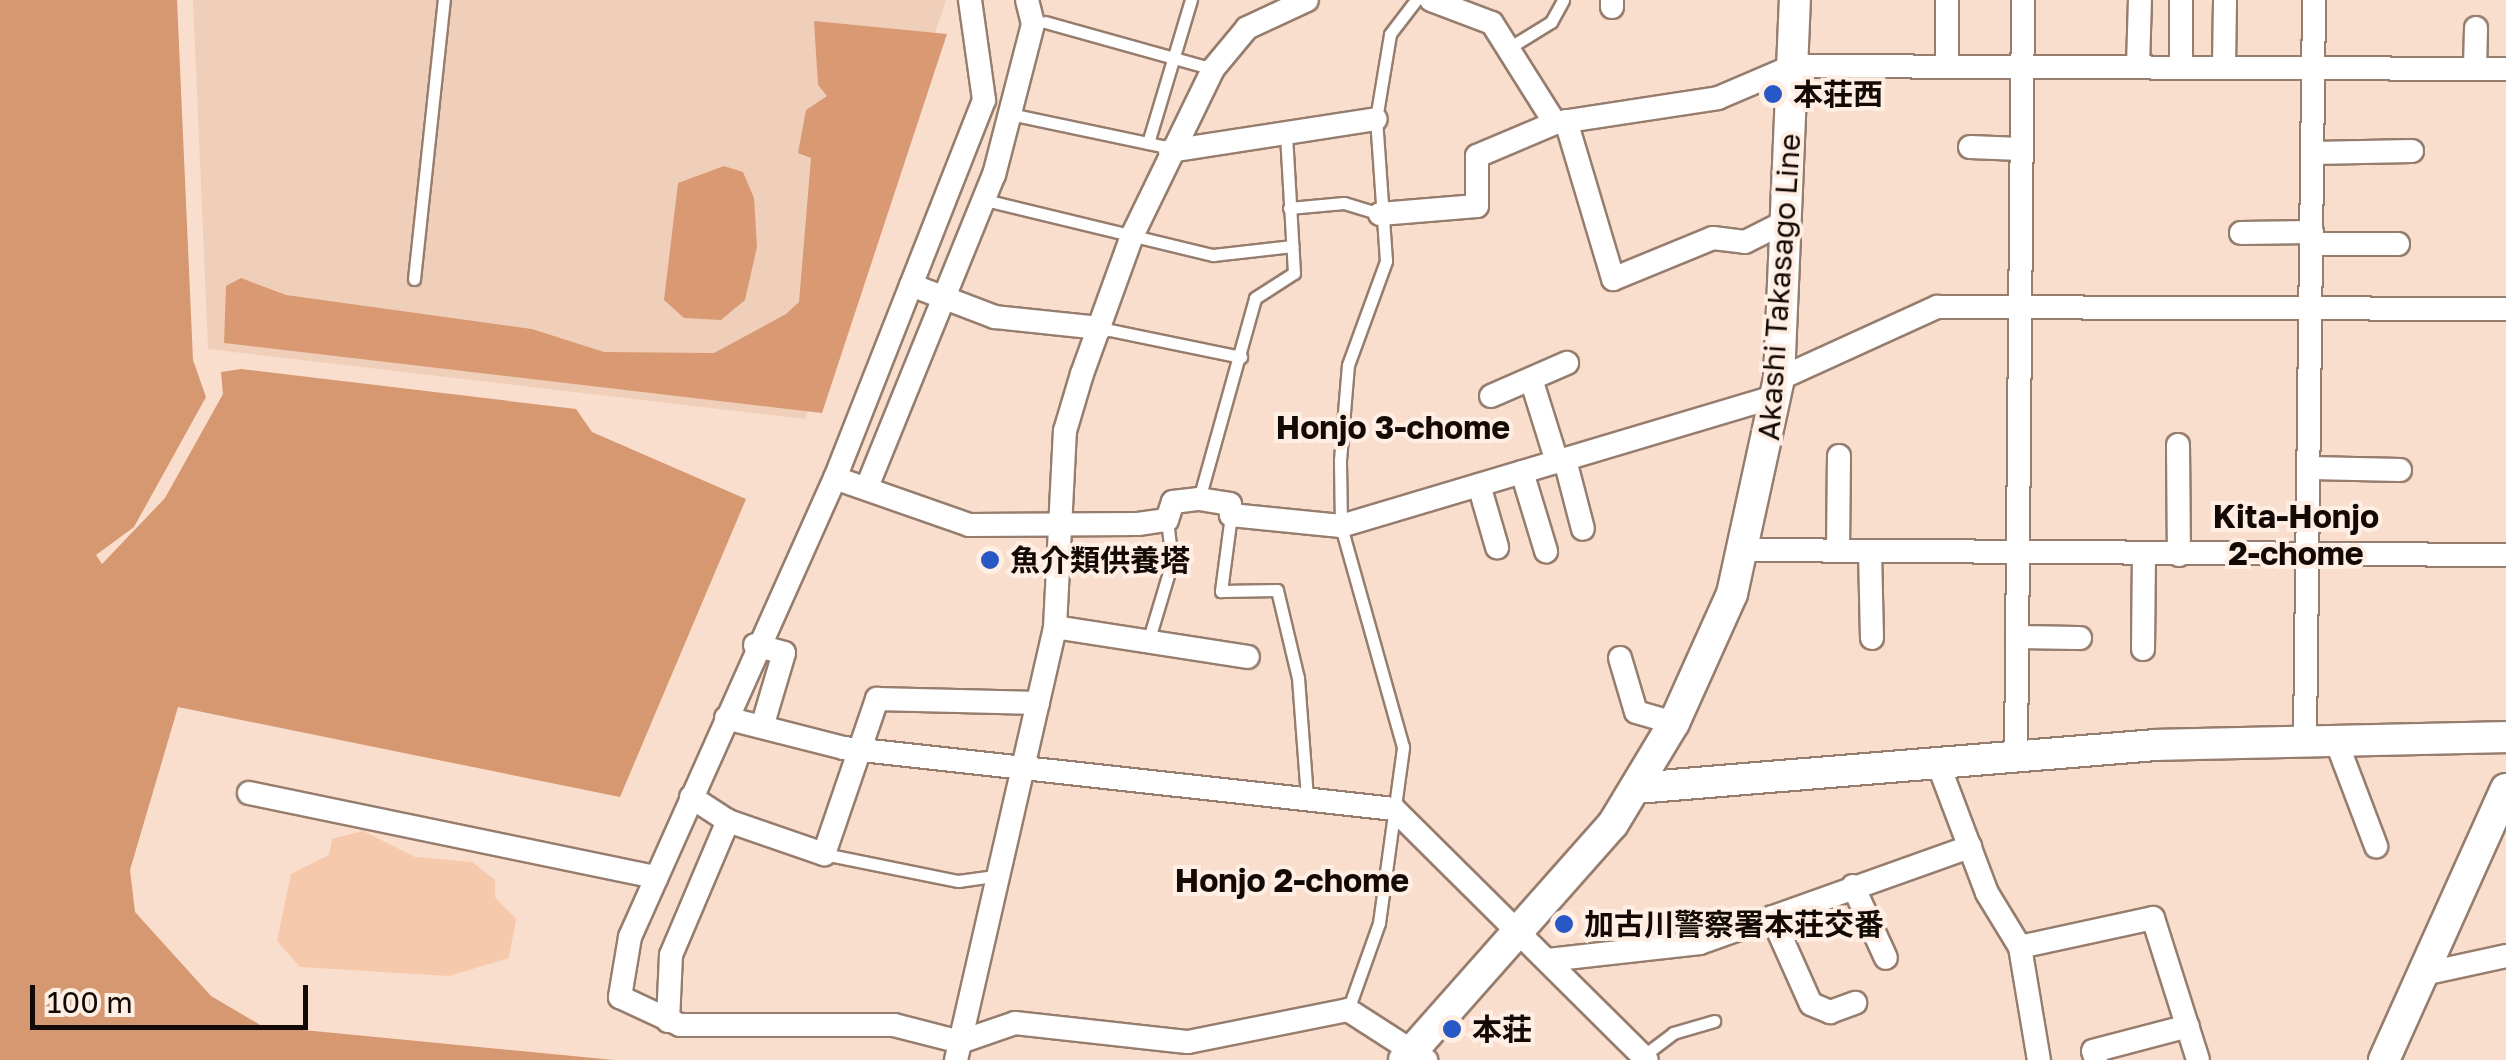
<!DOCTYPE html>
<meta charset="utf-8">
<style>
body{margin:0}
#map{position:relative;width:2506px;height:1060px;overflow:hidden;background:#fadecd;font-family:"Golos Text","Noto Sans JP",sans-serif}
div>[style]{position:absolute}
.built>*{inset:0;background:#f0cfba}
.green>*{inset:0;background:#f6c8ac}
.forest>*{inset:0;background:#d99a73}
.water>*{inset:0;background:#d69870}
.roads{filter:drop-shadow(2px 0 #967d6e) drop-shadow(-2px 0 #967d6e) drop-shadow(0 2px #967d6e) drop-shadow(0 -2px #967d6e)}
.lane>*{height:11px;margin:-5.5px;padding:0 5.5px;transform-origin:5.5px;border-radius:5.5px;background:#fff}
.street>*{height:22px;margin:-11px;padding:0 11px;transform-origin:11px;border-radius:11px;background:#fff}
.secondary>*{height:30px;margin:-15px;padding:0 15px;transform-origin:15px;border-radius:15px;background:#fff}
.dots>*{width:28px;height:28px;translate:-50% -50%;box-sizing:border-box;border:5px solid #ffeee4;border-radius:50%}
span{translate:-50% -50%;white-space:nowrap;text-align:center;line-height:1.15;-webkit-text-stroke:8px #ffeee4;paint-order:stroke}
.poi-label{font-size:30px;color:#130a05;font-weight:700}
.left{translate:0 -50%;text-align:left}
.street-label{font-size:30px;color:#130a05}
.neighbourhood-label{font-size:32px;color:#130a05;font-weight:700}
.scale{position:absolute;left:30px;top:985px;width:278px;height:45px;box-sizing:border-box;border:5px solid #130a05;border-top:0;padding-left:12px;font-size:30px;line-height:35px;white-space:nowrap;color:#130a05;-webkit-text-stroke:8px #ffeee4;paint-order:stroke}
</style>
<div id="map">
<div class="built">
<div style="clip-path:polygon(193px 0,946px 0,805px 419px,208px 349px)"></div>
</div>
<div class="green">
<div style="clip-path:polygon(363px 831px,415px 857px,472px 862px,495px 880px,495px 897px,516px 919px,509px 958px,449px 976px,300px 967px,277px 941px,291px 874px,329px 855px,332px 839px)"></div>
</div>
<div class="forest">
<div style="clip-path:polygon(814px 21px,947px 34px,822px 413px,224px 343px,226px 286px,241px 278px,286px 295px,532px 329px,604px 352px,714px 353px,786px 314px,799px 302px,811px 158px,798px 153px,806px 110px,827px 96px,818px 85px)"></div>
<div style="clip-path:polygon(724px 166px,743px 172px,754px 198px,757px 247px,745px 300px,721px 320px,684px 318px,664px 300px,678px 183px)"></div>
</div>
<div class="water">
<div style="clip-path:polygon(0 0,177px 0,193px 360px,206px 397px,134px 527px,96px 555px,102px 564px,165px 498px,223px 394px,221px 372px,241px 369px,576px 409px,592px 432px,746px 499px,620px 797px,178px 707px,130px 870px,135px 912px,211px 996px,262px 1026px,614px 1060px,0 1060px)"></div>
</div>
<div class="roads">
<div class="lane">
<div style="left:1045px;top:22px;width:174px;rotate:15.6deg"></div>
<div style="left:1512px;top:46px;width:46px;rotate:-31.6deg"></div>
<div style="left:1551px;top:22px;width:25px;rotate:-61deg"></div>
<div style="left:1010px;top:114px;width:166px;rotate:11.9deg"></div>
<div style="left:1148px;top:143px;width:149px;rotate:-73.3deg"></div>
<div style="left:985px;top:200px;width:235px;rotate:13.6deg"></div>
<div style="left:1213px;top:255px;width:80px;rotate:-6.5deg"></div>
<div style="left:1289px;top:208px;width:55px;rotate:-5.2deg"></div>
<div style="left:1344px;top:203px;width:38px;rotate:17deg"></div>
<div style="left:414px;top:279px;width:281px;rotate:-83.9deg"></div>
<div style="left:1100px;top:328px;width:144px;rotate:11.6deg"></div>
<div style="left:1199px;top:499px;width:209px;rotate:-74.4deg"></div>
<div style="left:1255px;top:298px;width:46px;rotate:-32.7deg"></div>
<div style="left:1294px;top:273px;width:138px;rotate:-93.3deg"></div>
<div style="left:1231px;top:515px;width:77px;rotate:97.5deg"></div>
<div style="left:1221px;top:591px;width:56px;rotate:-1deg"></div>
<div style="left:1277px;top:590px;width:90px;rotate:76.6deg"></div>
<div style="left:1298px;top:678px;width:121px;rotate:85.7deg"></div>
<div style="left:1148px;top:642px;width:84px;rotate:-73.3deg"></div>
<div style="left:1172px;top:562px;width:42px;rotate:-96.8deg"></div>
<div style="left:824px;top:854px;width:137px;rotate:11.4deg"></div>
<div style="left:958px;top:881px;width:43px;rotate:-7.9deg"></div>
<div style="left:1348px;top:1010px;width:92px;rotate:-70.4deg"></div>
<div style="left:1379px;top:923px;width:178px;rotate:-82.2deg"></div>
<div style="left:1403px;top:747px;width:230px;rotate:-105.7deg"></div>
<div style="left:1341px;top:526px;width:66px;rotate:-90.9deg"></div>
<div style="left:1340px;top:460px;width:95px;rotate:-85.2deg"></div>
<div style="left:1348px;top:365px;width:111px;rotate:-69.9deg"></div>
<div style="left:1386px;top:261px;width:142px;rotate:-94deg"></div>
<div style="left:1376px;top:119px;width:86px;rotate:-80.6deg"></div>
<div style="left:1390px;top:34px;width:43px;rotate:-52.6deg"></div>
<div style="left:1643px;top:1056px;width:38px;rotate:-37deg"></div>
<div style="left:1673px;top:1033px;width:43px;rotate:-16.3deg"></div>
</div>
<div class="street">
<div style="left:970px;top:0;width:101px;rotate:82deg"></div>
<div style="left:984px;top:100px;width:406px;rotate:111.5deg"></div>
<div style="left:835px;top:478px;width:503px;rotate:114.07deg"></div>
<div style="left:630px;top:937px;width:61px;rotate:99.5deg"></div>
<div style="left:620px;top:997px;width:66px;rotate:25deg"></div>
<div style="left:680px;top:1025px;width:214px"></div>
<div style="left:894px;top:1025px;width:68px;rotate:14.4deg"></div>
<div style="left:960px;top:1042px;width:58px;rotate:-19.1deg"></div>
<div style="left:1015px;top:1023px;width:174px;rotate:6.3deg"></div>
<div style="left:1188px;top:1042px;width:163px;rotate:-11.3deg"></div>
<div style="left:1348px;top:1010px;width:93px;rotate:32.7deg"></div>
<div style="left:1431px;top:0;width:65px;rotate:20.7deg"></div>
<div style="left:1492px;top:23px;width:118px;rotate:57.8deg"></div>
<div style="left:1612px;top:0;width:7px;rotate:90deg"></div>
<div style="left:1947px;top:0;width:65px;rotate:90deg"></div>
<div style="left:2181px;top:0;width:66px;rotate:90deg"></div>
<div style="left:2138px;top:66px;width:66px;rotate:-88.3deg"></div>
<div style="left:2224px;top:66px;width:66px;rotate:-89.1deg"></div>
<div style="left:2475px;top:69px;width:41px;rotate:-88.6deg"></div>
<div style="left:1566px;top:121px;width:165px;rotate:73.4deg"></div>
<div style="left:1613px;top:279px;width:108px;rotate:-22.3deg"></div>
<div style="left:1713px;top:238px;width:32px;rotate:7deg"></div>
<div style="left:1745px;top:242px;width:47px;rotate:-26.6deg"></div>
<div style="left:1970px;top:147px;width:50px;rotate:2.3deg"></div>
<div style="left:1170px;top:151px;width:208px;rotate:-8.8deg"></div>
<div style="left:2313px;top:153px;width:99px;rotate:-1.2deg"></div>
<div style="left:1380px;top:214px;width:97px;rotate:-4.7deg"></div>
<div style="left:1477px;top:206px;width:50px;rotate:-90deg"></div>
<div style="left:1477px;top:156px;width:85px;rotate:-22.9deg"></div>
<div style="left:1555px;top:123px;width:165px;rotate:-8.7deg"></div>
<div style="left:1718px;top:98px;width:82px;rotate:-23.1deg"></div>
<div style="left:1793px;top:66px;width:713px;rotate:0.24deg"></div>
<div style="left:2241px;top:233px;width:71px;rotate:-0.8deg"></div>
<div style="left:2312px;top:244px;width:86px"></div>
<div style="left:911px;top:285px;width:90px;rotate:20.9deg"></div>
<div style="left:995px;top:317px;width:106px;rotate:6deg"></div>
<div style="left:1779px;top:379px;width:174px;rotate:-24.5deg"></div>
<div style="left:1937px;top:307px;width:569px;rotate:0.2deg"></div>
<div style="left:1532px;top:382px;width:84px;rotate:72.6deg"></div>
<div style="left:1491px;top:396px;width:83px;rotate:-23.5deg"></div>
<div style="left:2178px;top:445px;width:110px;rotate:89.5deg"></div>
<div style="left:1565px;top:460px;width:71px;rotate:75.4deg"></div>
<div style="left:2311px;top:468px;width:89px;rotate:1.3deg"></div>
<div style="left:1522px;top:472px;width:83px;rotate:73.1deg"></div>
<div style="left:835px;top:478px;width:142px;rotate:19.3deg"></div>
<div style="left:969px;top:525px;width:169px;rotate:-0.3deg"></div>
<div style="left:1138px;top:524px;width:29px;rotate:-8deg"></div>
<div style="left:1167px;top:520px;width:19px;rotate:-72deg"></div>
<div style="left:1173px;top:502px;width:26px;rotate:-7deg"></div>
<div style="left:1199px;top:499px;width:31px;rotate:9deg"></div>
<div style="left:1230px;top:504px;width:11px;rotate:85deg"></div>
<div style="left:1231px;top:515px;width:111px;rotate:5.7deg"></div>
<div style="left:1341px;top:526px;width:454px;rotate:-16.6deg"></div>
<div style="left:1479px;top:485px;width:65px;rotate:73.8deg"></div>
<div style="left:867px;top:487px;width:337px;rotate:-67.9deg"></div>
<div style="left:994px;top:175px;width:156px;rotate:-75.5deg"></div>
<div style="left:1033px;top:24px;width:25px;rotate:-104deg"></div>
<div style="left:1747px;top:550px;width:759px;rotate:0.38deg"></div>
<div style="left:1838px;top:551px;width:95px;rotate:-89.4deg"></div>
<div style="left:1870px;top:551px;width:87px;rotate:88.7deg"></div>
<div style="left:1055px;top:627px;width:195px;rotate:8.8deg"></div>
<div style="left:2017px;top:637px;width:63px;rotate:0.9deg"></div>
<div style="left:755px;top:645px;width:30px;rotate:15deg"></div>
<div style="left:784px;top:653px;width:77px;rotate:106.6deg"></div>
<div style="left:2143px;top:649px;width:95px;rotate:-89.4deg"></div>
<div style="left:1620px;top:658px;width:56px;rotate:73.5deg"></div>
<div style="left:1636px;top:712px;width:40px;rotate:16deg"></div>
<div style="left:726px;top:718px;width:122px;rotate:14.3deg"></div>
<div style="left:844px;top:748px;width:553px;rotate:6.33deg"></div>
<div style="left:1394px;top:809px;width:356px;rotate:44.8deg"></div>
<div style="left:2305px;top:738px;width:738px;rotate:-89.3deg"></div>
<div style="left:2335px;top:738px;width:116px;rotate:69.2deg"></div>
<div style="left:2016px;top:759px;width:759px;rotate:-89.47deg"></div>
<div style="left:1939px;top:766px;width:136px;rotate:69.3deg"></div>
<div style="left:1987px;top:893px;width:63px;rotate:58.6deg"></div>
<div style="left:2020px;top:947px;width:115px;rotate:80.5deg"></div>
<div style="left:249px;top:793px;width:416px;rotate:11.7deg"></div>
<div style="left:728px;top:821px;width:102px;rotate:19deg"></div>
<div style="left:824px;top:854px;width:164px;rotate:-71.1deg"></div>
<div style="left:877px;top:699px;width:161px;rotate:1.4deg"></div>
<div style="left:1853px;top:886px;width:79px;rotate:65.4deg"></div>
<div style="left:1772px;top:917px;width:95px;rotate:65.9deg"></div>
<div style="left:1811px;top:1004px;width:21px;rotate:23deg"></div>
<div style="left:1830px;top:1012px;width:27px;rotate:-20deg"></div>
<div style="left:2020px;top:947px;width:136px;rotate:-12.3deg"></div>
<div style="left:2153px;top:918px;width:149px;rotate:72.4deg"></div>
<div style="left:1548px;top:960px;width:153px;rotate:-6.4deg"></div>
<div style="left:1700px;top:943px;width:287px;rotate:-19.6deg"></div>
<div style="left:2428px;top:973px;width:80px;rotate:-12.3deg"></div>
<div style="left:668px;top:1021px;width:66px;rotate:-87.4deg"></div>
<div style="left:671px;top:955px;width:146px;rotate:-67deg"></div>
<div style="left:728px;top:821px;width:44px;rotate:-147deg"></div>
<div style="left:956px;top:1060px;width:444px;rotate:-77.1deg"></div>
<div style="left:1055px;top:627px;width:196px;rotate:-87.1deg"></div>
<div style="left:1065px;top:431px;width:59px;rotate:-73.4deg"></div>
<div style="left:1082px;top:374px;width:147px;rotate:-70.1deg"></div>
<div style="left:1132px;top:236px;width:186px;rotate:-64.1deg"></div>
<div style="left:1213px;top:69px;width:53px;rotate:-50.3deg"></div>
<div style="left:1247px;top:28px;width:66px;rotate:-25deg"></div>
<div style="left:2096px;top:1060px;width:9px;rotate:-108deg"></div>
<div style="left:2093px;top:1051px;width:98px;rotate:-14.7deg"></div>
</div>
<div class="secondary">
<div style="left:1636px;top:788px;width:522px;rotate:-4.73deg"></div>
<div style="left:2156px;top:745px;width:350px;rotate:-1.3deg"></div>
<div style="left:1404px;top:1060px;width:315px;rotate:-48.5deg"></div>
<div style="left:1613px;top:824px;width:118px;rotate:-58.9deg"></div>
<div style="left:1674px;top:723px;width:141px;rotate:-65.8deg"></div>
<div style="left:1732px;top:594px;width:220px;rotate:-77.7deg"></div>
<div style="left:1779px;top:379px;width:379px;rotate:-87.6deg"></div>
<div style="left:2384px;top:1060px;width:297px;rotate:-65.8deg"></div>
</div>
</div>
<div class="dots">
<div style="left:1773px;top:94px;background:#2758c6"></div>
<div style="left:990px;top:560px;background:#2758c6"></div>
<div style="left:1564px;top:924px;background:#2758c6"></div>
<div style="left:1452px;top:1029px;background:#2758c6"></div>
</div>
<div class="poi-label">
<span class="left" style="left:1793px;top:94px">本荘西</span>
<span class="left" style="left:1010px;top:560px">魚介類供養塔</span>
<span class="left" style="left:1584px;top:924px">加古川警察署本荘交番</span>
<span class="left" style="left:1472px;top:1029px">本荘</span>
</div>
<div class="street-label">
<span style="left:1779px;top:287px;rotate:-86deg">Akashi Takasago Line</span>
</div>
<div class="neighbourhood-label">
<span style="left:1393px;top:427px">Honjo 3-chome</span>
<span style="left:2296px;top:535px">Kita-Honjo<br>2-chome</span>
<span style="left:1292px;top:880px">Honjo 2-chome</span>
</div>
<div class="scale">100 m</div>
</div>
